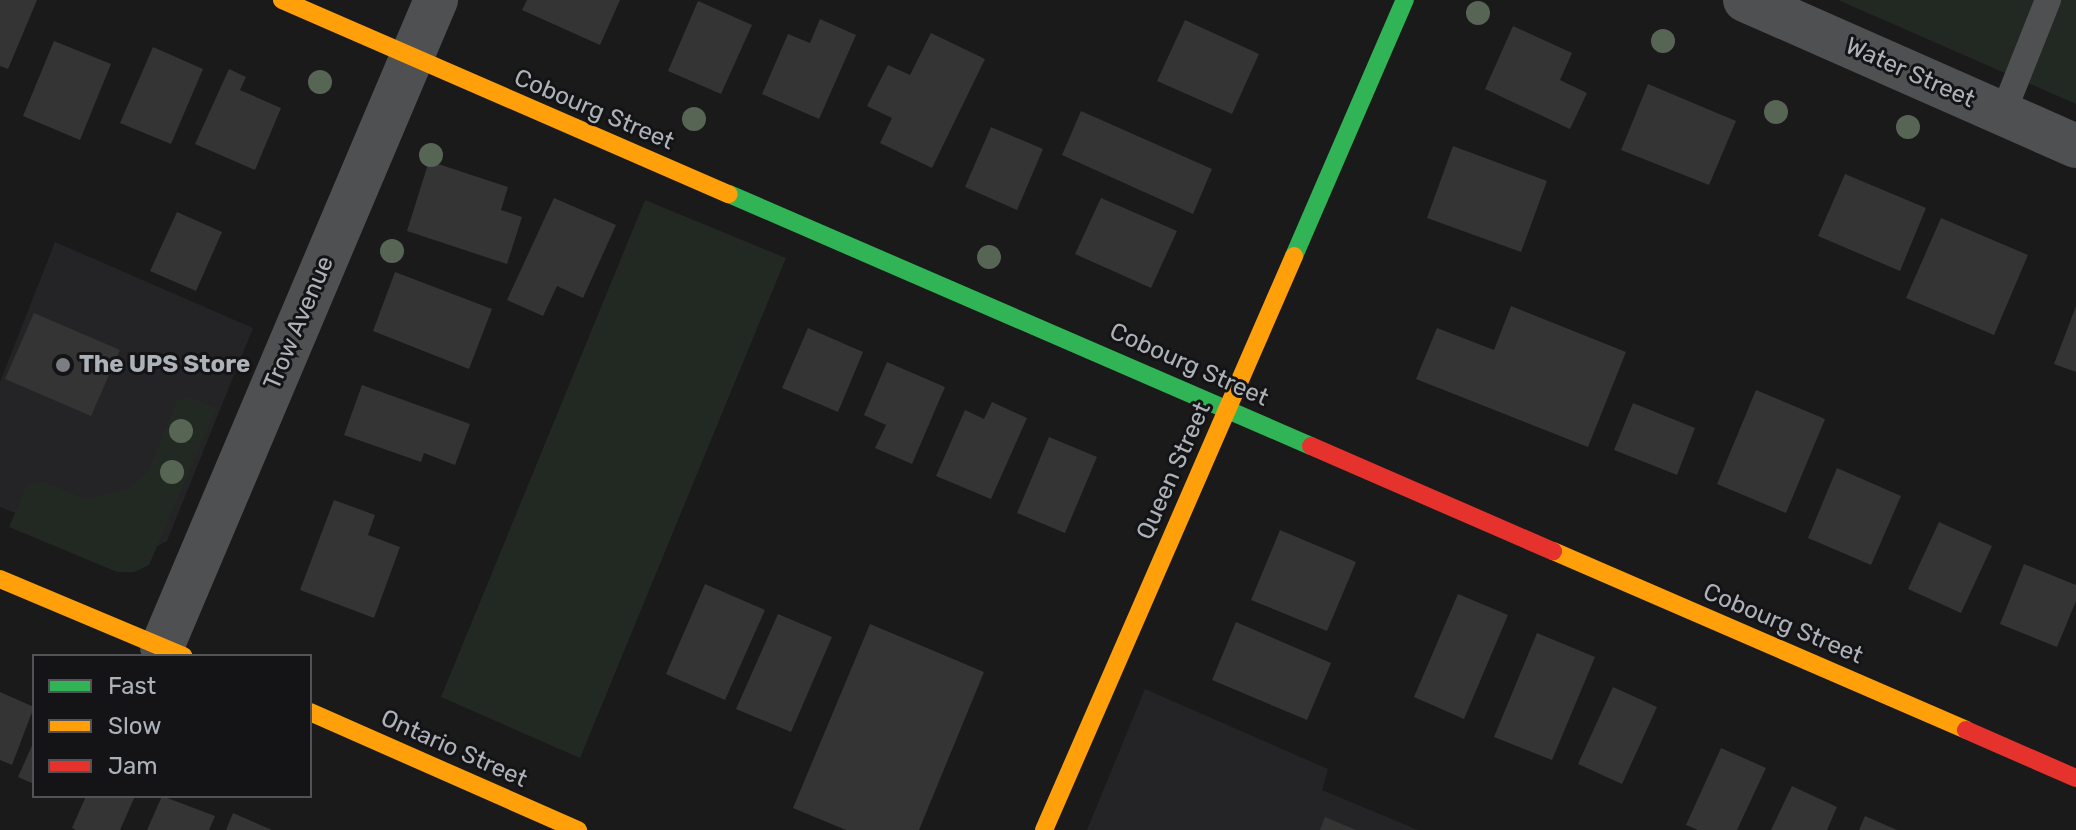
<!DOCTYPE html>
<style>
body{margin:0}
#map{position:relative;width:2076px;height:830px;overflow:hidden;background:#1a1a1a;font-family:Rubik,sans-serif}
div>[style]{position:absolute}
.built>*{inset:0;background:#242426}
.green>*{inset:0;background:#222822}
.building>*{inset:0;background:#343435}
.lane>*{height:26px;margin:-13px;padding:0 13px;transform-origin:13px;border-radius:13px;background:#4f5052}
.street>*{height:44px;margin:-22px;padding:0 22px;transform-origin:22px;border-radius:22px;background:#4f5052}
.fast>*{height:18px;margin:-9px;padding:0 9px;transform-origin:9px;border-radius:9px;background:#30b455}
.slow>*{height:18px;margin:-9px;padding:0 9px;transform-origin:9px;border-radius:9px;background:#ff9f0a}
.jam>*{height:18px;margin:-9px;padding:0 9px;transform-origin:9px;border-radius:9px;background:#e5322d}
.trees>*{width:24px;height:24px;margin:-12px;border-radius:50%;background:#576555}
.dots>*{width:22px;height:22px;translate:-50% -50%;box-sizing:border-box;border:4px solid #141416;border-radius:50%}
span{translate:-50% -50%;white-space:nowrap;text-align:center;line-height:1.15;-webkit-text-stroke:6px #141416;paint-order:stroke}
.street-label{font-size:24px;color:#adb2b9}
.poi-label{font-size:24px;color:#adb2b9;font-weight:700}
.left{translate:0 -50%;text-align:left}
.legend{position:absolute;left:32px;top:654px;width:280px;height:144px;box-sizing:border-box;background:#141416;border:2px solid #515357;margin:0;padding:10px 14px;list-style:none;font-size:24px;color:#adb2b9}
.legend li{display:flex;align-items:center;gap:16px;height:40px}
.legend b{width:40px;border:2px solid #515357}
</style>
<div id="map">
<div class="built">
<div style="clip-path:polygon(55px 242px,253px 328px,167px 541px,133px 559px,0 507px,0 382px)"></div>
<div style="clip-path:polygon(1145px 689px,1328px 769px,1322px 790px,1418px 830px,1087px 830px)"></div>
</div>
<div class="green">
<div style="clip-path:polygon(1838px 0,2076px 0,2076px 104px)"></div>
<div style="clip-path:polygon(645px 200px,786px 258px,580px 758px,441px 697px)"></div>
<div style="clip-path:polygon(189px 397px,217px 408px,149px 565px,134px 572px,117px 572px,9px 527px,27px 485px,42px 481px,86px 499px,128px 489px,148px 471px,177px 401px)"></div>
</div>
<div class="building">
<div style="clip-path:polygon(0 0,37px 0,8px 69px,0 66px)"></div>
<div style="clip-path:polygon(527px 0,620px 0,600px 45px,522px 10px)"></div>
<div style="clip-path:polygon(698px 1px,752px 25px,721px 94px,668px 71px)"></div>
<div style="clip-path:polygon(820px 19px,856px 35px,819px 119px,762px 94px,788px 34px,810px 43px)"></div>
<div style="clip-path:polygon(1185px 20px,1259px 54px,1232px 114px,1157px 81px)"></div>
<div style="clip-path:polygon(1513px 26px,1572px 53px,1560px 80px,1587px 93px,1570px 129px,1485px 89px)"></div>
<div style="clip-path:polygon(931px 33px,985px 59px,932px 168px,880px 143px,892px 118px,867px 106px,888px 65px,910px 75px)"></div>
<div style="clip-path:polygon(54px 41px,111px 64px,80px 140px,23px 116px)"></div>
<div style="clip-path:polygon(153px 47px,203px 69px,171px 144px,120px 123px)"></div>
<div style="clip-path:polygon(229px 69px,246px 77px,240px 90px,281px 108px,255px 170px,195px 144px)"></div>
<div style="clip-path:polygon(1648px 84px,1736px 121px,1709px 185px,1621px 150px)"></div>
<div style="clip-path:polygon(1081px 111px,1212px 169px,1193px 214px,1062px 155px)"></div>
<div style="clip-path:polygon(991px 127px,1043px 149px,1017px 210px,965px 187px)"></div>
<div style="clip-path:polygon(1453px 146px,1547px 181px,1521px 252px,1427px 218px)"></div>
<div style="clip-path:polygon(429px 161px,508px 187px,501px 210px,522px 217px,507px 264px,407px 231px)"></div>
<div style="clip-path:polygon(1845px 174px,1926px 208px,1900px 271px,1818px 236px)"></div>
<div style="clip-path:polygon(554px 198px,616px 225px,583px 298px,557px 286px,543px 316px,507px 300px)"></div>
<div style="clip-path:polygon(1101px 198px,1177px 231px,1151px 288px,1075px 254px)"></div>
<div style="clip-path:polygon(177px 212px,222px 232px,196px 291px,150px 271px)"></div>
<div style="clip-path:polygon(1941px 218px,2028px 255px,1994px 335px,1906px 298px)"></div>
<div style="clip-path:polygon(395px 272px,492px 309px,469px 369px,373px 331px)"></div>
<div style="clip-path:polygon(1511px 306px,1626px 352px,1588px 447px,1416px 379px,1437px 328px,1494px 350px)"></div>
<div style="clip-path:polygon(2076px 306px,2076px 372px,2054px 364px)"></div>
<div style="clip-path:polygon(34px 313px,120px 350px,91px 416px,5px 379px)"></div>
<div style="clip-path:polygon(808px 328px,863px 352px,838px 412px,782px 388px)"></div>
<div style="clip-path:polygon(887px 362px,945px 387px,912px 464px,875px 448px,886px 425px,864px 415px)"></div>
<div style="clip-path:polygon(362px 385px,470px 424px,455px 465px,424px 453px,421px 462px,344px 435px)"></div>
<div style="clip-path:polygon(1756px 390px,1825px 419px,1786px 513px,1717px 484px)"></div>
<div style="clip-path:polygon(992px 402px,1027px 418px,991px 499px,936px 476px,965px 410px,984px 419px)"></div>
<div style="clip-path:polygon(1633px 403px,1695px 428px,1677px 475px,1614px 450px)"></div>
<div style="clip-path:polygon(1049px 437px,1097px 457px,1065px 533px,1017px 513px)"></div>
<div style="clip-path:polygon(1837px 468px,1901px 496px,1871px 565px,1808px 538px)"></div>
<div style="clip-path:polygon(334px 500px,375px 515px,368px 535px,400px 547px,374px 618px,300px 590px)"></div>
<div style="clip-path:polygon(1939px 522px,1992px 546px,1961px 613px,1908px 589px)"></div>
<div style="clip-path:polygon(1280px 530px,1356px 562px,1327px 631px,1251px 600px)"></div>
<div style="clip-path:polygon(2024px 564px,2076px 585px,2076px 601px,2057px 647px,2000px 624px)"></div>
<div style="clip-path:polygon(705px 584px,765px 610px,725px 700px,666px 674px)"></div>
<div style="clip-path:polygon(1458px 594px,1508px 615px,1464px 719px,1414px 697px)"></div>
<div style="clip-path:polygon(778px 614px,832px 637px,791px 732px,736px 709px)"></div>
<div style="clip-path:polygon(1236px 622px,1331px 663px,1307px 720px,1212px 680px)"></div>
<div style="clip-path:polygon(870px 624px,984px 672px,919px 830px,846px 830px,793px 808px)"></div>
<div style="clip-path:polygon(1537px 633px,1595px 657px,1552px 760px,1494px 737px)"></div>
<div style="clip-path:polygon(1613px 687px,1657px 707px,1622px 784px,1578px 764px)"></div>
<div style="clip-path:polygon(0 692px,34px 707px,12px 765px,0 760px)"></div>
<div style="clip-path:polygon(34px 741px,34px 784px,18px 777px)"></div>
<div style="clip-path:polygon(1721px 748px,1766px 768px,1737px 830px,1698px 830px,1686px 825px)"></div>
<div style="clip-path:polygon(1792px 786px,1837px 807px,1827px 830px,1771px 830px)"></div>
<div style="clip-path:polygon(86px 796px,135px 796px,120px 830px,76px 830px,72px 828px)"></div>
<div style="clip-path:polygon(162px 796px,215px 816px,209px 830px,147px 830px)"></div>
<div style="clip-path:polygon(233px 813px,272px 830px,226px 830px)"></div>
<div style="clip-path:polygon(1865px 816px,1897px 830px,1859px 830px)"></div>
<div style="clip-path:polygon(1325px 817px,1356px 830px,1320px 830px)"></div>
</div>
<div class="lane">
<div style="left:2003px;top:113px;width:122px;rotate:-68.3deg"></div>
</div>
<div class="street">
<div style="left:1745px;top:0;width:362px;rotate:23.8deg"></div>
<div style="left:162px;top:647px;width:703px;rotate:-67.05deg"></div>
</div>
<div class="fast">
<div style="left:729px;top:194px;width:634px;rotate:23.41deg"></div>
<div style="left:1294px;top:256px;width:279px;rotate:-66.6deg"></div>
</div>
<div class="slow">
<div style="left:282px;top:0;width:487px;rotate:23.5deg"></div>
<div style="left:1553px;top:551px;width:450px;rotate:23.4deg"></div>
<div style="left:0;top:579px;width:199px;rotate:22.8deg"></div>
<div style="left:310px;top:712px;width:293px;rotate:23.8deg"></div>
<div style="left:1044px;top:830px;width:626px;rotate:-66.46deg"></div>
</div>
<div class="jam">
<div style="left:1311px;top:446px;width:264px;rotate:23.5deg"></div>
<div style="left:1966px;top:730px;width:120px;rotate:23.6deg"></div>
</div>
<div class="trees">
<div style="left:1478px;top:13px"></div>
<div style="left:1663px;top:41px"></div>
<div style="left:320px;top:82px"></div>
<div style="left:1776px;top:112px"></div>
<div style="left:694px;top:119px"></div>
<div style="left:1908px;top:127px"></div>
<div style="left:431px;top:155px"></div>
<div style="left:392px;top:251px"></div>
<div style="left:989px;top:257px"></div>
<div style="left:181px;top:431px"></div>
<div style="left:172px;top:472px"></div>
</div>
<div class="dots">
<div style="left:63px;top:365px;background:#7a7d81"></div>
</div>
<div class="street-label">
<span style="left:1910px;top:73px;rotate:24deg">Water Street</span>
<span style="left:594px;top:110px;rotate:23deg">Cobourg Street</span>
<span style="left:299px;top:323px;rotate:-67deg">Trow Avenue</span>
<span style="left:1189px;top:365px;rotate:24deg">Cobourg Street</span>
<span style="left:1174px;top:471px;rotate:-66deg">Queen Street</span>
<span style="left:1783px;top:624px;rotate:23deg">Cobourg Street</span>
<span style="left:454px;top:749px;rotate:24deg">Ontario Street</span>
</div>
<div class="poi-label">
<span class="left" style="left:79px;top:365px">The UPS Store</span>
</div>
<ul class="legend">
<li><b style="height:10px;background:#30b455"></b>Fast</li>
<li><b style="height:10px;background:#ff9f0a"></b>Slow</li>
<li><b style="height:10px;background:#e5322d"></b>Jam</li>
</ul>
</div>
